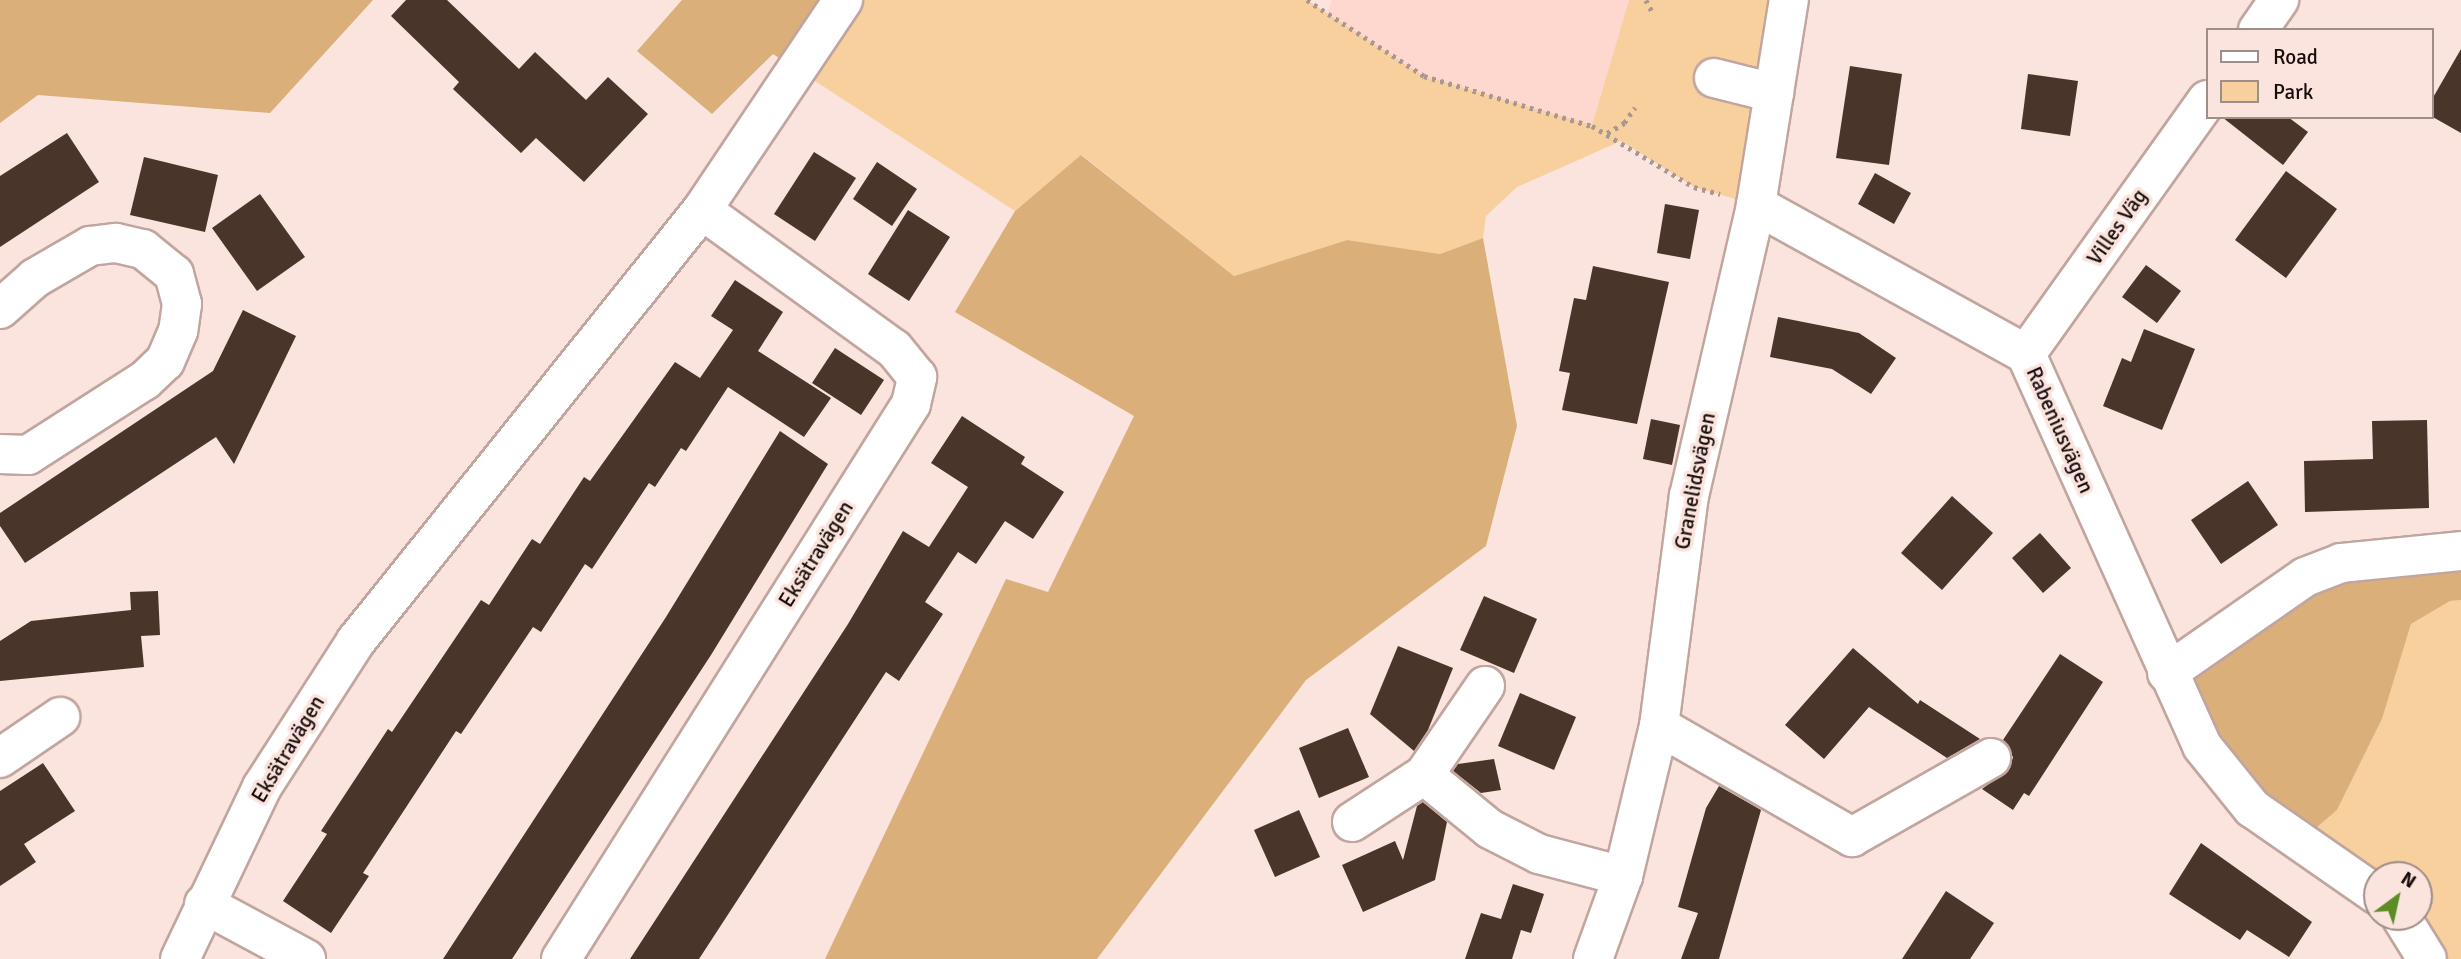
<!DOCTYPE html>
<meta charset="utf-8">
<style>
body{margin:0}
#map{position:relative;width:2461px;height:959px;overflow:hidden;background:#fbe3de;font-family:Signika,sans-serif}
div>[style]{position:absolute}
.built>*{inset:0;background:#fed8cf}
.green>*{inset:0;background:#f8d09e}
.forest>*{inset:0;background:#daaf79}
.building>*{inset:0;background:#493529}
.path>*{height:4.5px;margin-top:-2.25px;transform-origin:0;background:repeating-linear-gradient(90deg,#aa9793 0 3.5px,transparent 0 8.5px)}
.roads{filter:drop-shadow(2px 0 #c1a59f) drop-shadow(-2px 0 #c1a59f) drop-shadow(0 2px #c1a59f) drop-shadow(0 -2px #c1a59f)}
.minor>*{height:38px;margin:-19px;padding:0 19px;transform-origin:19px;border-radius:19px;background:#fff}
span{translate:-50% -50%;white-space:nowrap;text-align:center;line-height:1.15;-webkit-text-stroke:7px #fbe3de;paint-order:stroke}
.street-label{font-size:21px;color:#160d0a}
.legend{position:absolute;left:2206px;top:28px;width:228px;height:91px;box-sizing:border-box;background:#fbe3de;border:2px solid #9f8d89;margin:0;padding:9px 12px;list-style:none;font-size:21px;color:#160d0a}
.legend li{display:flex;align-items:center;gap:14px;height:35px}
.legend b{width:35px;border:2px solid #9f8d89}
.north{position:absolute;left:2363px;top:861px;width:70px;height:70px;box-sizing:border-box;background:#fbe3de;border:2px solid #9f8d89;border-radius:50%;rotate:33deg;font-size:19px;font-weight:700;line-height:28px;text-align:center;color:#160d0a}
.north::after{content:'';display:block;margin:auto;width:24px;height:32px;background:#5b8d24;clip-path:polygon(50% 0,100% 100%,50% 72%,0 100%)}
</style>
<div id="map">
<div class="built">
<div style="clip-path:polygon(1332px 0,1629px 0,1592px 126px,1424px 76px,1327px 13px)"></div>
</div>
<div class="green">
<div style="clip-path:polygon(843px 0,1307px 0,1424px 76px,1592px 125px,1629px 0,1789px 0,1756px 205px,1694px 187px,1621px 141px,1517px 187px,1486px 216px,1483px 238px,1440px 254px,1347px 240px,1234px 276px,1082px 155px,1015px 211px,798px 70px)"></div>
<div style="clip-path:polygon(2461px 600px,2461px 959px,2427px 959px,2419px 917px,2419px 875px,2377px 875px,2300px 842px,2337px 810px,2382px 719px,2411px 624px,2450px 601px)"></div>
</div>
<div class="forest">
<div style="clip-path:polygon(0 0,373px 0,270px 113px,38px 95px,0 123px)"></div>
<div style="clip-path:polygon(682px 0,843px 0,798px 70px,773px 54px,712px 114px,637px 51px)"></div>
<div style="clip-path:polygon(1081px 155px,1234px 276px,1347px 240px,1440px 254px,1483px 238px,1517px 426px,1486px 546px,1306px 680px,1097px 959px,825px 959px,1006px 579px,1048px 592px,1134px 416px,955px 312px,1015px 211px)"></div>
<div style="clip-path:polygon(2461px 551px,2461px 600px,2450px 601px,2411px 624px,2382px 719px,2337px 810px,2300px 842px,2167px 673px,2305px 577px)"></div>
</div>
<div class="building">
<div style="clip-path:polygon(406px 0,447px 0,519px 69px,535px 52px,586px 100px,608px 77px,648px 114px,584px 182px,536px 138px,521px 153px,453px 89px,459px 82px,391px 16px)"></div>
<div style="clip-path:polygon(2461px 49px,2461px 133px,2431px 116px,2431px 101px)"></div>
<div style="clip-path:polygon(1850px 66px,1902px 74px,1889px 165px,1836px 158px)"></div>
<div style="clip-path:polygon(2028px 74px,2078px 81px,2070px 136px,2021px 129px)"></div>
<div style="clip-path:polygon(2222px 117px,2288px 117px,2308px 132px,2283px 165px)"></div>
<div style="clip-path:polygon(67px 133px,99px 182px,0 247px,0 176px)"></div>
<div style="clip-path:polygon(814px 152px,856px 178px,815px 241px,774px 214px)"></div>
<div style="clip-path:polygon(144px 157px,218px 175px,205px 232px,130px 215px)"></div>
<div style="clip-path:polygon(877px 162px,917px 189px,892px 226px,853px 199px)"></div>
<div style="clip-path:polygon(2286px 171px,2337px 209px,2286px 278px,2235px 240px)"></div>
<div style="clip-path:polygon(1875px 173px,1911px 193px,1894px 224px,1858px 204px)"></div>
<div style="clip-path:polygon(260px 194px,305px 257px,257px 291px,212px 228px)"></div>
<div style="clip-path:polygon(1665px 204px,1699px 210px,1690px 259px,1657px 253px)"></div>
<div style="clip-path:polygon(908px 210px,950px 237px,909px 301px,868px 274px)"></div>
<div style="clip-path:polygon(2146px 265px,2181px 291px,2157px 323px,2122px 297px)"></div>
<div style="clip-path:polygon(1593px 266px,1669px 282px,1637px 424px,1562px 410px,1570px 373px,1559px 371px,1574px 298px,1586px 300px)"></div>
<div style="clip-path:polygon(735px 280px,783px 312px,758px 351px,831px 398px,804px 437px,728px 387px,686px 451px,681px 448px,655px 487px,649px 483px,592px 569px,585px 564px,541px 632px,533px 627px,461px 734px,456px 731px,363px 873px,369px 876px,331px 933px,283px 901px,327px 834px,321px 831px,388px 729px,392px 732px,481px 600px,489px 605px,532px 539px,540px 544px,584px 477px,590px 481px,675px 362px,700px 378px,733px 330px,711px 316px)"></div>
<div style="clip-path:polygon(243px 310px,296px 336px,234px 464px,216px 437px,25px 563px,0 526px,0 513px,213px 371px)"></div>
<div style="clip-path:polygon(1778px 317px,1859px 333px,1896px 358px,1871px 394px,1832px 369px,1770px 357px)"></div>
<div style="clip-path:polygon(2144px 329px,2195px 349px,2162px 430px,2103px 406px,2122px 358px,2131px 362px)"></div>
<div style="clip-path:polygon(835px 348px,884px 380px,861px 415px,812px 383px)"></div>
<div style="clip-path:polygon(962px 416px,1025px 457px,1021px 464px,1064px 492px,1033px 539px,1005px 521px,976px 564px,958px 552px,925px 602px,943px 614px,899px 681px,886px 672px,699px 959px,630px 959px,848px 624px,903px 531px,929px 547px,968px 487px,931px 463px)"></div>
<div style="clip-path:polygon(1651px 419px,1680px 425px,1672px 465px,1643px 459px)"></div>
<div style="clip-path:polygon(2427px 420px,2429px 508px,2305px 512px,2304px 461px,2373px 459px,2372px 421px)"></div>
<div style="clip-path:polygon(780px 431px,828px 464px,711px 655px,512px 959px,443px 959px,666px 617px)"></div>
<div style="clip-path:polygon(2248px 481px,2278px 525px,2221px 564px,2191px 520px)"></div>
<div style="clip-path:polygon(1952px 496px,1993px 533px,1942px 590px,1901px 553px)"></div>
<div style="clip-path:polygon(2040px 533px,2071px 568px,2043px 593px,2012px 558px)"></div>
<div style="clip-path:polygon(158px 591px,160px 635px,141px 636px,144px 667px,0 681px,0 641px,31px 621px,131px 610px,130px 592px)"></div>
<div style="clip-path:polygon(1484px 596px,1537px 619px,1514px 673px,1460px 650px)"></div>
<div style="clip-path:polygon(1398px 646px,1453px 668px,1428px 730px,1414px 751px,1370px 714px)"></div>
<div style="clip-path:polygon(1853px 648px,1918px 704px,1920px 700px,1980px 739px,1947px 758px,1869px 707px,1824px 759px,1785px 725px)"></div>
<div style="clip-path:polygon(2060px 654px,2103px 682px,2029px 796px,2024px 793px,2013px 810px,1982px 789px,2010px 768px,2013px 757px,2003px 740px)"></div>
<div style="clip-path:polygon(1520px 693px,1576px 717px,1554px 770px,1498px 746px)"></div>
<div style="clip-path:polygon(1348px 728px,1369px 777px,1319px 798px,1299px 748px)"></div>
<div style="clip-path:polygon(1494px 759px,1501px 790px,1481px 793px,1453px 771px,1458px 764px)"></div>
<div style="clip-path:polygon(43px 763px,75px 811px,24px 844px,36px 862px,0 886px,0 791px)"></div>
<div style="clip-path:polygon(1719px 786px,1761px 810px,1719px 959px,1681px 959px,1698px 913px,1678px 907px,1706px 808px)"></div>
<div style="clip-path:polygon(1423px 802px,1447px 822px,1435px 880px,1363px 912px,1342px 865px,1395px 841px,1403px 860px,1417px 806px)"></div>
<div style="clip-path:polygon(1299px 810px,1320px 857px,1275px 877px,1254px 830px)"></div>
<div style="clip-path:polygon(2201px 843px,2312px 922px,2289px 957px,2247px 930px,2240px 940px,2169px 894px)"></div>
<div style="clip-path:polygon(1513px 884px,1544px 894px,1531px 933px,1521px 930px,1512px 959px,1465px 959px,1481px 913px,1501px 919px)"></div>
<div style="clip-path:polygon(1946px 891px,1994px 923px,1970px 959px,1902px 959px)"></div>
</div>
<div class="path">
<div style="left:1307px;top:0;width:140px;rotate:33deg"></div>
<div style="left:1424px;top:76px;width:175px;rotate:16.6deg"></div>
<div style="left:1592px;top:126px;width:119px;rotate:30.9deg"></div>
<div style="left:1694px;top:187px;width:27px;rotate:15deg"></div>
<div style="left:1646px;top:0;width:15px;rotate:62deg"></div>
<div style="left:1607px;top:133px;width:20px;rotate:-30deg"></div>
<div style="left:1624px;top:123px;width:19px;rotate:-55deg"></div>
</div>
<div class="roads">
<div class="minor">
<div style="left:2258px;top:30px;width:37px;rotate:-55deg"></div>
<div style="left:1714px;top:78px;width:62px;rotate:14deg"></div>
<div style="left:1756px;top:205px;width:308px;rotate:28.9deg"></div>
<div style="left:2026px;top:354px;width:430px;rotate:65.8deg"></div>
<div style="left:2202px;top:746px;width:80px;rotate:51.1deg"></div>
<div style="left:2252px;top:808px;width:152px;rotate:34.8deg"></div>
<div style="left:0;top:309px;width:47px;rotate:-41.5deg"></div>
<div style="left:35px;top:278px;width:64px;rotate:-30.2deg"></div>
<div style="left:90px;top:246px;width:26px;rotate:-7deg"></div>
<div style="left:116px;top:243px;width:28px;rotate:13deg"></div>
<div style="left:143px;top:249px;width:40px;rotate:39deg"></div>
<div style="left:174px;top:274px;width:31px;rotate:75deg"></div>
<div style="left:182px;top:304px;width:27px;rotate:98deg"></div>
<div style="left:178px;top:331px;width:33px;rotate:113deg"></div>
<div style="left:165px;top:361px;width:28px;rotate:136deg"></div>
<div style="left:145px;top:380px;width:139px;rotate:147.3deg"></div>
<div style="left:28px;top:455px;width:28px;rotate:-178deg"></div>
<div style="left:2026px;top:354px;width:312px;rotate:-54.5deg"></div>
<div style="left:2167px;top:673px;width:168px;rotate:-34.8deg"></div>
<div style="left:2305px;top:577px;width:39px;rotate:-21deg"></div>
<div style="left:2341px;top:563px;width:121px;rotate:-5.7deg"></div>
<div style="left:1659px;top:726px;width:223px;rotate:29.9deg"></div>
<div style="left:1852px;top:837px;width:160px;rotate:-29.6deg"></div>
<div style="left:0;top:758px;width:73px;rotate:-34.3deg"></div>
<div style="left:1424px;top:775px;width:108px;rotate:-55.6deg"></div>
<div style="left:1352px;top:822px;width:86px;rotate:-33.1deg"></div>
<div style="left:1424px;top:775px;width:85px;rotate:39.3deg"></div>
<div style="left:1490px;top:829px;width:55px;rotate:27deg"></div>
<div style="left:1539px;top:854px;width:87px;rotate:14.7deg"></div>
<div style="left:204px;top:904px;width:116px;rotate:28.3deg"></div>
<div style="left:2401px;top:917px;width:49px;rotate:58.2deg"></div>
<div style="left:180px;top:959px;width:191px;rotate:-64.5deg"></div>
<div style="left:262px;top:787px;width:174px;rotate:-57.2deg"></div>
<div style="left:356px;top:641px;width:553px;rotate:-51.24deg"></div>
<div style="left:702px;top:210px;width:253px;rotate:-56.1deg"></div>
<div style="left:561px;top:959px;width:656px;rotate:-57.76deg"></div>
<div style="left:911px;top:404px;width:28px;rotate:-77deg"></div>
<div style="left:917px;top:377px;width:36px;rotate:-129deg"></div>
<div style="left:894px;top:349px;width:237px;rotate:-144.1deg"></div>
<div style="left:1593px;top:959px;width:88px;rotate:-70.1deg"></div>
<div style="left:1623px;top:876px;width:154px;rotate:-76.5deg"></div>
<div style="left:1659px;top:726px;width:232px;rotate:-82.6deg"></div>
<div style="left:1689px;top:496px;width:299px;rotate:-77deg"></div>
<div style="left:1756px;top:205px;width:208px;rotate:-80.9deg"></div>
</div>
</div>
<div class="street-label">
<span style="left:2117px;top:227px;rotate:-55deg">Villes Väg</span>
<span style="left:2060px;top:430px;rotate:66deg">Rabeniusvägen</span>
<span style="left:1695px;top:481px;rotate:-79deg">Granelidsvägen</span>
<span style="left:816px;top:554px;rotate:-58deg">Eksätravägen</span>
<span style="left:288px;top:749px;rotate:-59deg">Eksätravägen</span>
</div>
<ul class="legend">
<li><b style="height:9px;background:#fff"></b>Road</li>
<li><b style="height:19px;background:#f8d09e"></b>Park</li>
</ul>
<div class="north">N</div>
</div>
